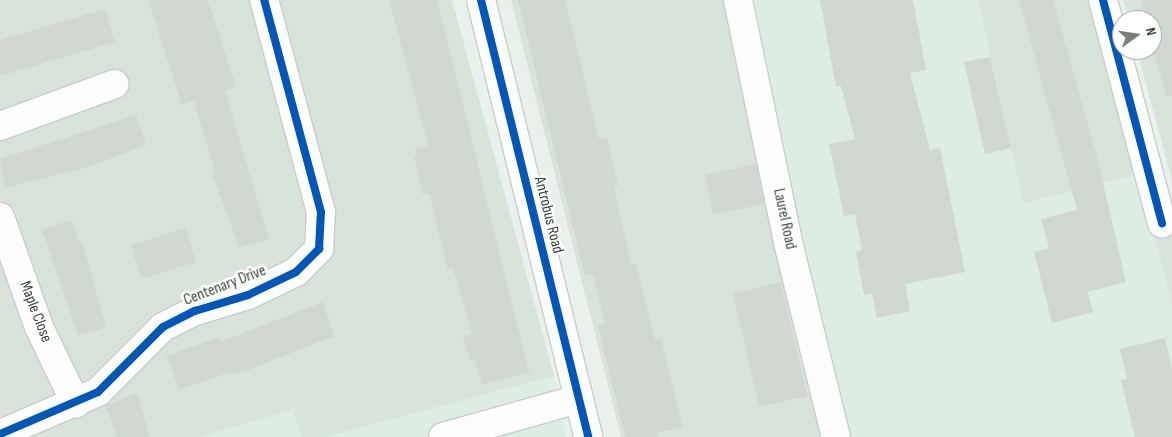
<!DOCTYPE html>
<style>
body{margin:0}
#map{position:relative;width:1172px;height:437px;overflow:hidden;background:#eaf0eb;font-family:"Sofia Sans Condensed",sans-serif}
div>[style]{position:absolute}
.residential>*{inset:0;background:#d8e3da}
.education>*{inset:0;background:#ddede1}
.building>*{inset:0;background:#d1d8d2}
.roads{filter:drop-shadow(1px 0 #c8cec9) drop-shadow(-1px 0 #c8cec9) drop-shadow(0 1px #c8cec9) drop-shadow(0 -1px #c8cec9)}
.minor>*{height:28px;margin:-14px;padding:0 14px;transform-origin:14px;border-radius:14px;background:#fcfdfc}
.cycleway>*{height:8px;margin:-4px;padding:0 4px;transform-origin:4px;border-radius:4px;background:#0057b8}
span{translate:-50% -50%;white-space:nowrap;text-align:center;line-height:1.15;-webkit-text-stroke:5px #fff;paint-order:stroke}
.street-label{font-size:16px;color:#374538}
.north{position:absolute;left:1112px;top:10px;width:50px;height:50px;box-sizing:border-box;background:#fff;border:1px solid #afb5af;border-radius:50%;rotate:76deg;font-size:14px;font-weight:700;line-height:20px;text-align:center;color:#374538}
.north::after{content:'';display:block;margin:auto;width:18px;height:22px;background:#768177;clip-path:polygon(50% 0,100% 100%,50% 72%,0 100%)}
</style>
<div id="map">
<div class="residential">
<div style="clip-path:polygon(0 0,452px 0,554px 376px,326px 437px,301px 437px,292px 410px,200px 437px,0 437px)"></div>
<div style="clip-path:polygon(511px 0,748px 0,848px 437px,621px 437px)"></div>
<div style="clip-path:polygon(978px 0,1090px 0,1138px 174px,1023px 204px)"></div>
<div style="clip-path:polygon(1123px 0,1172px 0,1172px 181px,1137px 50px,1152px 50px,1152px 20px,1129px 20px)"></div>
<div style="clip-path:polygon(1172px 229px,1172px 306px,1154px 235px)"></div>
</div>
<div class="education">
<div style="clip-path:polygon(746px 0,978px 0,1023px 204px,1138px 174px,1172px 306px,1172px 437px,848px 437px,819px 348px)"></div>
<div style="clip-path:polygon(554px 376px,566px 437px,326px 437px)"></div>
<div style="clip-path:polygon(292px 410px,301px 437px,200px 437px,237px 426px)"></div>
</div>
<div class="building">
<div style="clip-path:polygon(148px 0,208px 0,236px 87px,225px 91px,269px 239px,239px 248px,212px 173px,215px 172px,194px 101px,182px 105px)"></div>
<div style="clip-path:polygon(389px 0,437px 0,529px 372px,482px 385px,475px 359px,470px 360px,463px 337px,472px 334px,453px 268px,448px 270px,429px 193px,423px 195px,414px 156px,417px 155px,415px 149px,428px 145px)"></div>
<div style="clip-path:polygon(518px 0,565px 0,599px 139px,607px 137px,618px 186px,614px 187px,631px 265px,636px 263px,655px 340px,661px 338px,683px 427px,657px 433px,658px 437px,625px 437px,598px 326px,605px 324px,598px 295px,593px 274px,585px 276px)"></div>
<div style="clip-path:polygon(820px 0,913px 0,926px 70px,910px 73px,930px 150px,940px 148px,965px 272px,905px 284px,910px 311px,877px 318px,872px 293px,864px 295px,856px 252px,862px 250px,855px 214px,844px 216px,829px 144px,855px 139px,841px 86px,836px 87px)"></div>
<div style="clip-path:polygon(1019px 0,1053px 0,1097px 157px,1126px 282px,1088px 292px,1093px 312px,1052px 323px,1034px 252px,1049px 248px,1041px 219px,1077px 210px)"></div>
<div style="clip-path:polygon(1141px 0,1172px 0,1172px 96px,1166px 96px,1152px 45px,1152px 20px,1146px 20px)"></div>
<div style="clip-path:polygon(105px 9px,115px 42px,0 76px,0 40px)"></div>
<div style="clip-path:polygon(990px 57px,1011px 148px,985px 154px,964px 62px)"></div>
<div style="clip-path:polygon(136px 115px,146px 145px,85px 168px,5px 188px,0 159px)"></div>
<div style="clip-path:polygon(756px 164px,764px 204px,713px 215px,705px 175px)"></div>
<div style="clip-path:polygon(72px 220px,79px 242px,82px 241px,106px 327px,78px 336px,42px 229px)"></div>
<div style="clip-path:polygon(186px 228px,196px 262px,141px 279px,131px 245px)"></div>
<div style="clip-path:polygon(781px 282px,807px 396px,759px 407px,733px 293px)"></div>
<div style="clip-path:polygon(323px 302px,334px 336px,251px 369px,232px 375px,230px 372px,179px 390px,167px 356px,219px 337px,220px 342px)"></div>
<div style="clip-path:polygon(1165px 338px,1172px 368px,1172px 437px,1135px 437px,1121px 380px,1127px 379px,1120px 349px)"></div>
<div style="clip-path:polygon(137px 393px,150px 437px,117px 437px,106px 405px)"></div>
</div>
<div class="roads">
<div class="minor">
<div style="left:481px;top:0;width:450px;rotate:76.2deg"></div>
<div style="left:738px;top:0;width:247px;rotate:78.3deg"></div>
<div style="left:788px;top:242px;width:201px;rotate:76.2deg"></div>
<div style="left:1103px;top:0;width:231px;rotate:75.2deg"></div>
<div style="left:0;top:126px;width:122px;rotate:-20.1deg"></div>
<div style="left:0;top:217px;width:117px;rotate:70.5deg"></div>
<div style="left:39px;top:327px;width:85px;rotate:64.3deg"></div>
<div style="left:0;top:434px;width:107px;rotate:-23.2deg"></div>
<div style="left:98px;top:392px;width:92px;rotate:-45deg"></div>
<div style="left:163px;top:327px;width:36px;rotate:-27deg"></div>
<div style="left:195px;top:311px;width:55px;rotate:-16.8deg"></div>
<div style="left:248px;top:295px;width:53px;rotate:-25.6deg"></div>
<div style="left:296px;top:272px;width:33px;rotate:-45deg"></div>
<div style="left:319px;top:249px;width:37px;rotate:-87deg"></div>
<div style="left:321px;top:212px;width:220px;rotate:-105deg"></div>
<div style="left:443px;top:437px;width:140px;rotate:-15.7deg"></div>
</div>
</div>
<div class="cycleway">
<div style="left:481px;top:0;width:450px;rotate:76.2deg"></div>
<div style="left:1103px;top:0;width:231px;rotate:75.2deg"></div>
<div style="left:0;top:434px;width:107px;rotate:-23.2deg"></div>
<div style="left:98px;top:392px;width:92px;rotate:-45deg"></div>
<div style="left:163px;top:327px;width:36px;rotate:-27deg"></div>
<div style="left:195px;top:311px;width:55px;rotate:-16.8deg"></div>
<div style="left:248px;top:295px;width:53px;rotate:-25.6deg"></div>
<div style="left:296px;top:272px;width:33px;rotate:-45deg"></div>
<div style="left:319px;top:249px;width:37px;rotate:-87deg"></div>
<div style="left:321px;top:212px;width:220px;rotate:-105deg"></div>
</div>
<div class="street-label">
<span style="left:548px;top:215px;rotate:76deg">Antrobus Road</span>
<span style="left:784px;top:219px;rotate:78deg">Laurel Road</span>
<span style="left:225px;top:286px;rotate:-21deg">Centenary Drive</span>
<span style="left:35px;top:312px;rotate:69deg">Maple Close</span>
</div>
<div class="north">N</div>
</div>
